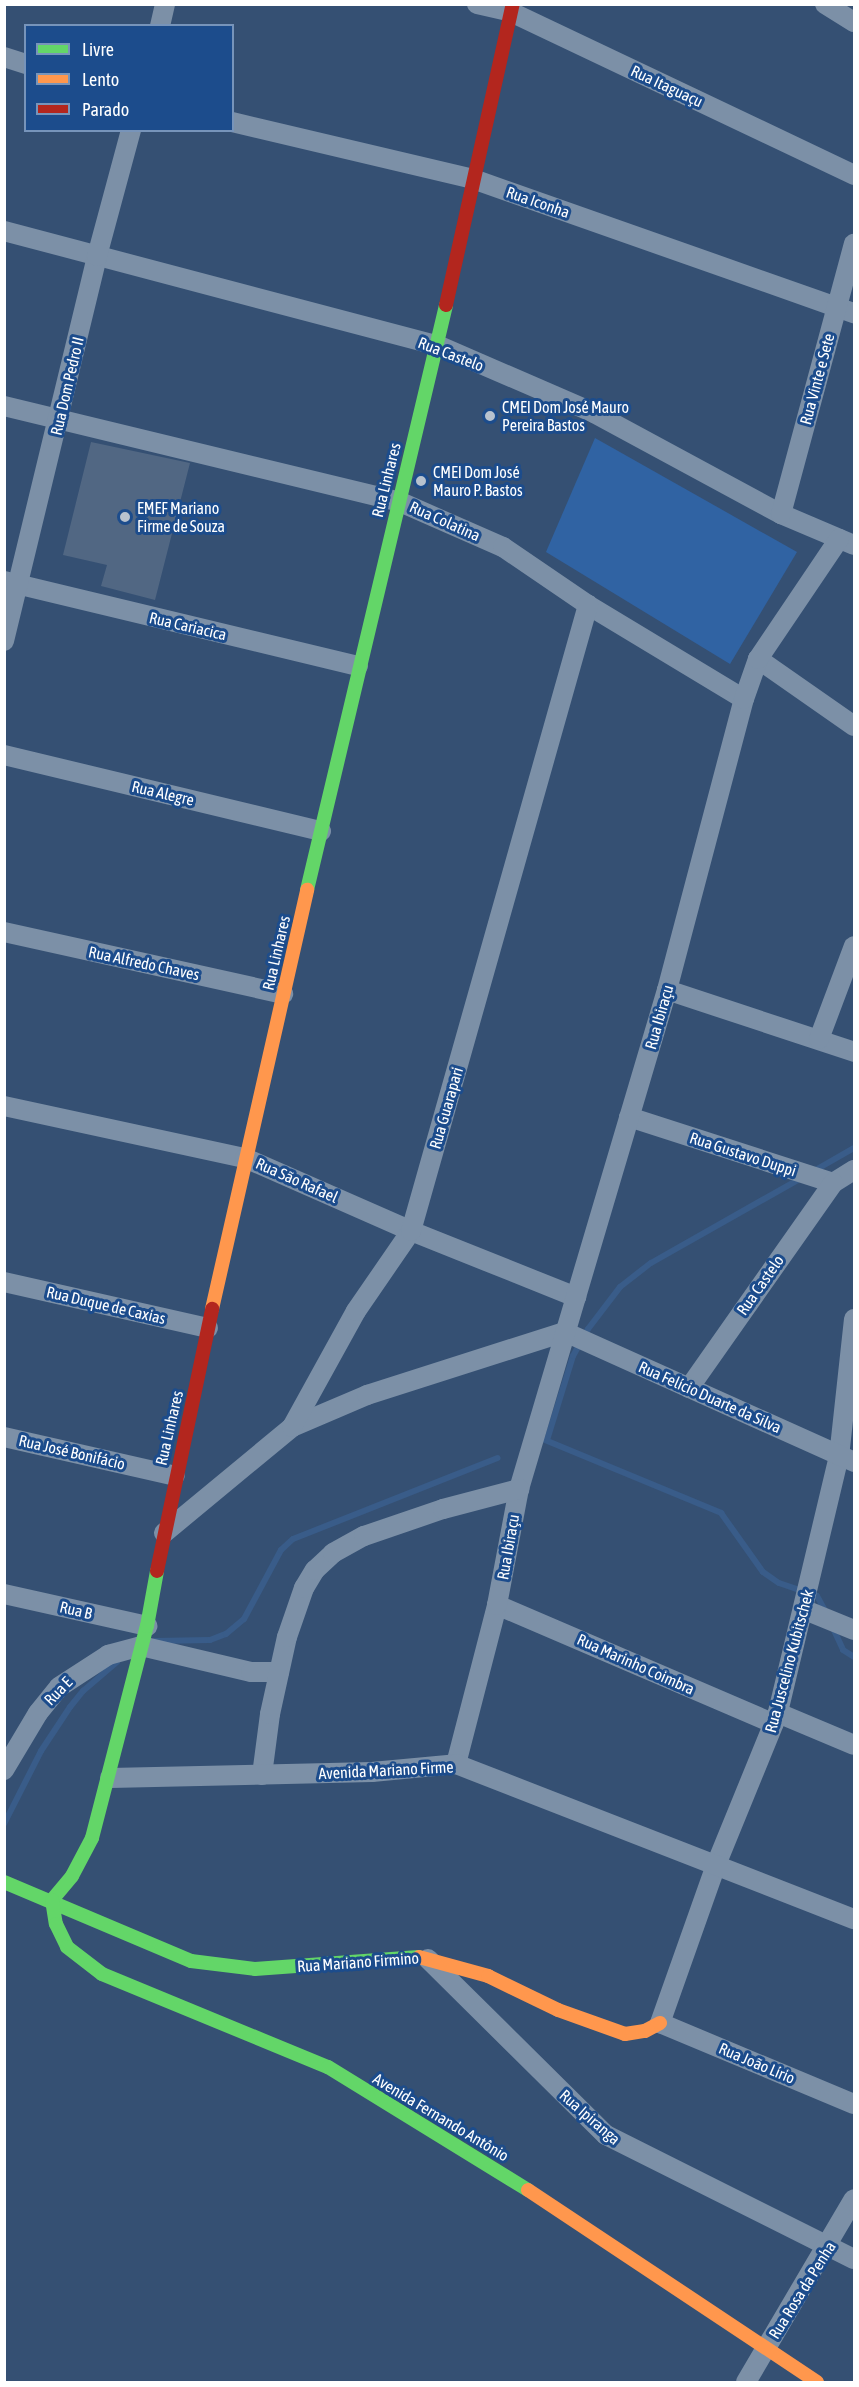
<!DOCTYPE html>
<meta charset="utf-8">
<style>
body{margin:0}
#map{position:relative;width:859px;height:2387px;overflow:hidden;background:#355073;font-family:"Asap Condensed",sans-serif}
div>[style]{position:absolute}
.green>*{inset:0;background:#3063a3}
.stream>*{height:6px;margin:-3px;padding:0 3px;transform-origin:3px;border-radius:3px;background:#395c89}
.building>*{inset:0;background:#516783}
.street>*{height:20px;margin:-10px;padding:0 10px;transform-origin:10px;border-radius:10px;background:#7c90a7}
.fast>*{height:14px;margin:-7px;padding:0 7px;transform-origin:7px;border-radius:7px;background:#63d668}
.slow>*{height:14px;margin:-7px;padding:0 7px;transform-origin:7px;border-radius:7px;background:#ff974d}
.jam>*{height:14px;margin:-7px;padding:0 7px;transform-origin:7px;border-radius:7px;background:#b3261e}
.dots>*{width:16px;height:16px;translate:-50% -50%;box-sizing:border-box;border:3px solid #1c4c8c;border-radius:50%}
span{translate:-50% -50%;white-space:nowrap;text-align:center;line-height:1.15;-webkit-text-stroke:6px #1c4c8c;paint-order:stroke}
.street-label{font-size:16px;color:#fff}
.poi-label{font-size:16px;color:#fff}
.left{translate:0 -50%;text-align:left}
.frame{position:absolute;inset:0;border:6px solid #fff;pointer-events:none}
.legend{position:absolute;left:24px;top:24px;width:210px;height:108px;box-sizing:border-box;background:#1c4c8c;border:2px solid #7794ba;margin:0;padding:8px 10px;list-style:none;font-size:18px;color:#fff}
.legend li{display:flex;align-items:center;gap:12px;height:30px}
.legend b{width:30px;border:2px solid #7794ba}
</style>
<div id="map">
<div class="green">
<div style="clip-path:polygon(595px 438px,797px 552px,730px 664px,546px 552px)"></div>
</div>
<div class="stream">
<div style="left:812px;top:1172px;width:48px;rotate:-29.7deg"></div>
<div style="left:545px;top:1440px;width:191px;rotate:22.5deg"></div>
<div style="left:721px;top:1513px;width:72px;rotate:54.6deg"></div>
<div style="left:763px;top:1572px;width:19px;rotate:35deg"></div>
<div style="left:779px;top:1583px;width:40px;rotate:18.9deg"></div>
<div style="left:817px;top:1596px;width:21px;rotate:61deg"></div>
<div style="left:547px;top:1440px;width:88px;rotate:-72.8deg"></div>
<div style="left:573px;top:1356px;width:31px;rotate:-61deg"></div>
<div style="left:588px;top:1329px;width:53px;rotate:-52.7deg"></div>
<div style="left:620px;top:1287px;width:39px;rotate:-38deg"></div>
<div style="left:651px;top:1263px;width:172px;rotate:-29.5deg"></div>
<div style="left:832px;top:1626px;width:26px;rotate:65deg"></div>
<div style="left:843px;top:1650px;width:13px;rotate:32deg"></div>
<div style="left:155px;top:1641px;width:55px;rotate:-1deg"></div>
<div style="left:210px;top:1640px;width:17px;rotate:-21deg"></div>
<div style="left:226px;top:1634px;width:23px;rotate:-40deg"></div>
<div style="left:244px;top:1619px;width:78px;rotate:-61.8deg"></div>
<div style="left:281px;top:1550px;width:16px;rotate:-43deg"></div>
<div style="left:293px;top:1539px;width:220px;rotate:-21.6deg"></div>
<div style="left:4px;top:1824px;width:82px;rotate:-63.1deg"></div>
<div style="left:41px;top:1751px;width:53px;rotate:-56.6deg"></div>
<div style="left:70px;top:1707px;width:21px;rotate:-51deg"></div>
<div style="left:83px;top:1691px;width:45px;rotate:-40.5deg"></div>
</div>
<div class="building">
<div style="clip-path:polygon(91px 442px,190px 463px,155px 600px,101px 586px,107px 565px,63px 555px)"></div>
</div>
<div class="street">
<div style="left:477px;top:4px;width:35px;rotate:13deg"></div>
<div style="left:511px;top:12px;width:380px;rotate:25.4deg"></div>
<div style="left:825px;top:4px;width:34px;rotate:32deg"></div>
<div style="left:160px;top:26px;width:23px;rotate:-77deg"></div>
<div style="left:4px;top:57px;width:23px;rotate:18deg"></div>
<div style="left:232px;top:122px;width:248px;rotate:13.3deg"></div>
<div style="left:473px;top:179px;width:404px;rotate:19.4deg"></div>
<div style="left:4px;top:231px;width:448px;rotate:14.8deg"></div>
<div style="left:437px;top:345px;width:171px;rotate:23.4deg"></div>
<div style="left:594px;top:413px;width:213px;rotate:28.4deg"></div>
<div style="left:781px;top:514px;width:79px;rotate:23deg"></div>
<div style="left:4px;top:406px;width:405px;rotate:13.6deg"></div>
<div style="left:398px;top:501px;width:115px;rotate:23.7deg"></div>
<div style="left:503px;top:547px;width:103px;rotate:34.3deg"></div>
<div style="left:588px;top:605px;width:182px;rotate:31.1deg"></div>
<div style="left:781px;top:514px;width:280px;rotate:-74.9deg"></div>
<div style="left:4px;top:581px;width:364px;rotate:13.5deg"></div>
<div style="left:4px;top:641px;width:396px;rotate:-76.4deg"></div>
<div style="left:97px;top:256px;width:131px;rotate:-74.9deg"></div>
<div style="left:758px;top:659px;width:117px;rotate:34.9deg"></div>
<div style="left:4px;top:755px;width:326px;rotate:13.5deg"></div>
<div style="left:4px;top:932px;width:286px;rotate:12.5deg"></div>
<div style="left:667px;top:990px;width:197px;rotate:18.3deg"></div>
<div style="left:819px;top:1039px;width:99px;rotate:-69.4deg"></div>
<div style="left:4px;top:1106px;width:247px;rotate:12.2deg"></div>
<div style="left:245px;top:1158px;width:181px;rotate:23.7deg"></div>
<div style="left:411px;top:1231px;width:178px;rotate:21.8deg"></div>
<div style="left:629px;top:1117px;width:214px;rotate:17.9deg"></div>
<div style="left:833px;top:1183px;width:25px;rotate:-32deg"></div>
<div style="left:4px;top:1282px;width:209px;rotate:12.7deg"></div>
<div style="left:854px;top:1319px;width:138px;rotate:96.2deg"></div>
<div style="left:839px;top:1456px;width:264px;rotate:103.4deg"></div>
<div style="left:778px;top:1713px;width:164px;rotate:112.2deg"></div>
<div style="left:716px;top:1865px;width:168px;rotate:109.5deg"></div>
<div style="left:660px;top:2023px;width:210px;rotate:22.7deg"></div>
<div style="left:689px;top:1388px;width:251px;rotate:-54.9deg"></div>
<div style="left:292px;top:1427px;width:82px;rotate:-23.1deg"></div>
<div style="left:367px;top:1395px;width:208px;rotate:-17.7deg"></div>
<div style="left:565px;top:1332px;width:317px;rotate:24.2deg"></div>
<div style="left:4px;top:1437px;width:175px;rotate:12.8deg"></div>
<div style="left:164px;top:1533px;width:166px;rotate:-39.6deg"></div>
<div style="left:292px;top:1427px;width:132px;rotate:-61.1deg"></div>
<div style="left:356px;top:1311px;width:97px;rotate:-55.5deg"></div>
<div style="left:411px;top:1231px;width:651px;rotate:-74.21deg"></div>
<div style="left:4px;top:1594px;width:147px;rotate:12.6deg"></div>
<div style="left:497px;top:1605px;width:301px;rotate:23.2deg"></div>
<div style="left:805px;top:1610px;width:53px;rotate:22.2deg"></div>
<div style="left:778px;top:1713px;width:82px;rotate:22.8deg"></div>
<div style="left:456px;top:1764px;width:164px;rotate:-75.5deg"></div>
<div style="left:497px;top:1605px;width:118px;rotate:-79.3deg"></div>
<div style="left:519px;top:1489px;width:520px;rotate:-73.48deg"></div>
<div style="left:667px;top:990px;width:301px;rotate:-75.2deg"></div>
<div style="left:744px;top:699px;width:42px;rotate:-70.7deg"></div>
<div style="left:758px;top:659px;width:145px;rotate:-56deg"></div>
<div style="left:4px;top:1770px;width:66px;rotate:-59.2deg"></div>
<div style="left:38px;top:1713px;width:33px;rotate:-51deg"></div>
<div style="left:59px;top:1687px;width:59px;rotate:-33.1deg"></div>
<div style="left:108px;top:1655px;width:34px;rotate:-15deg"></div>
<div style="left:141px;top:1646px;width:113px;rotate:13.3deg"></div>
<div style="left:251px;top:1672px;width:28px"></div>
<div style="left:262px;top:1775px;width:62px;rotate:-82.5deg"></div>
<div style="left:270px;top:1714px;width:79px;rotate:-77.6deg"></div>
<div style="left:287px;top:1637px;width:52px;rotate:-70.9deg"></div>
<div style="left:304px;top:1588px;width:21px;rotate:-59deg"></div>
<div style="left:315px;top:1570px;width:25px;rotate:-43deg"></div>
<div style="left:333px;top:1553px;width:35px;rotate:-29deg"></div>
<div style="left:364px;top:1536px;width:83px;rotate:-18.9deg"></div>
<div style="left:443px;top:1509px;width:79px;rotate:-14.7deg"></div>
<div style="left:110px;top:1778px;width:262px;rotate:-1.3deg"></div>
<div style="left:372px;top:1772px;width:84px;rotate:-5.4deg"></div>
<div style="left:456px;top:1764px;width:427px;rotate:21.3deg"></div>
<div style="left:428px;top:1959px;width:250px;rotate:44.7deg"></div>
<div style="left:606px;top:2135px;width:277px;rotate:26.6deg"></div>
<div style="left:746px;top:2382px;width:212px;rotate:-59.5deg"></div>
</div>
<div class="fast">
<div style="left:307px;top:890px;width:601px;rotate:-76.63deg"></div>
<div style="left:4px;top:1882px;width:203px;rotate:22.9deg"></div>
<div style="left:191px;top:1961px;width:64px;rotate:7.1deg"></div>
<div style="left:255px;top:1969px;width:164px;rotate:-4.2deg"></div>
<div style="left:52px;top:1900px;width:31px;rotate:-50deg"></div>
<div style="left:72px;top:1876px;width:43px;rotate:-62.2deg"></div>
<div style="left:92px;top:1838px;width:219px;rotate:-75.5deg"></div>
<div style="left:147px;top:1626px;width:56px;rotate:-79.7deg"></div>
<div style="left:52px;top:1900px;width:24px;rotate:81deg"></div>
<div style="left:56px;top:1924px;width:25px;rotate:64deg"></div>
<div style="left:67px;top:1947px;width:44px;rotate:37.6deg"></div>
<div style="left:102px;top:1974px;width:244px;rotate:22.4deg"></div>
<div style="left:328px;top:2067px;width:235px;rotate:31.6deg"></div>
</div>
<div class="slow">
<div style="left:212px;top:1309px;width:430px;rotate:-77.2deg"></div>
<div style="left:419px;top:1957px;width:72px;rotate:15.4deg"></div>
<div style="left:488px;top:1976px;width:78px;rotate:25.9deg"></div>
<div style="left:558px;top:2010px;width:71px;rotate:19.7deg"></div>
<div style="left:625px;top:2034px;width:20px;rotate:-9deg"></div>
<div style="left:645px;top:2031px;width:17px;rotate:-28deg"></div>
<div style="left:528px;top:2190px;width:347px;rotate:33.6deg"></div>
</div>
<div class="jam">
<div style="left:446px;top:305px;width:308px;rotate:-77.5deg"></div>
<div style="left:157px;top:1571px;width:268px;rotate:-78.1deg"></div>
</div>
<div class="dots">
<div style="left:490px;top:416px;background:#b8c2ce"></div>
<div style="left:421px;top:481px;background:#b8c2ce"></div>
<div style="left:125px;top:517px;background:#b8c2ce"></div>
</div>
<div class="street-label">
<span style="left:667px;top:86px;rotate:25deg">Rua Itaguaçu</span>
<span style="left:538px;top:202px;rotate:19deg">Rua Iconha</span>
<span style="left:451px;top:354px;rotate:21deg">Rua Castelo</span>
<span style="left:817px;top:379px;rotate:-75deg">Rua Vinte e Sete</span>
<span style="left:67px;top:386px;rotate:-77deg">Rua Dom Pedro II</span>
<span style="left:386px;top:480px;rotate:-76deg">Rua Linhares</span>
<span style="left:445px;top:521px;rotate:24deg">Rua Colatina</span>
<span style="left:188px;top:626px;rotate:13deg">Rua Cariacica</span>
<span style="left:163px;top:793px;rotate:13deg">Rua Alegre</span>
<span style="left:276px;top:953px;rotate:-77deg">Rua Linhares</span>
<span style="left:144px;top:963px;rotate:12deg">Rua Alfredo Chaves</span>
<span style="left:659px;top:1017px;rotate:-74deg">Rua Ibiraçu</span>
<span style="left:446px;top:1108px;rotate:-74deg">Rua Guarapari</span>
<span style="left:743px;top:1154px;rotate:18deg">Rua Gustavo Duppi</span>
<span style="left:297px;top:1180px;rotate:24deg">Rua São Rafael</span>
<span style="left:760px;top:1285px;rotate:-55deg">Rua Castelo</span>
<span style="left:106px;top:1305px;rotate:13deg">Rua Duque de Caxias</span>
<span style="left:710px;top:1397px;rotate:24deg">Rua Felício Duarte da Silva</span>
<span style="left:169px;top:1428px;rotate:-77deg">Rua Linhares</span>
<span style="left:72px;top:1452px;rotate:13deg">Rua José Bonifácio</span>
<span style="left:508px;top:1547px;rotate:-80deg">Rua Ibiraçu</span>
<span style="left:76px;top:1610px;rotate:13deg">Rua B</span>
<span style="left:789px;top:1661px;rotate:-75deg">Rua Juscelino Kubitschek</span>
<span style="left:636px;top:1664px;rotate:24deg">Rua Marinho Coimbra</span>
<span style="left:58px;top:1691px;rotate:-46deg">Rua E</span>
<span style="left:386px;top:1770px;rotate:-3deg">Avenida Mariano Firme</span>
<span style="left:358px;top:1962px;rotate:-4deg">Rua Mariano Firmino</span>
<span style="left:757px;top:2063px;rotate:23deg">Rua João Lírio</span>
<span style="left:441px;top:2117px;rotate:31deg">Avenida Fernando Antônio</span>
<span style="left:590px;top:2117px;rotate:41deg">Rua Ipiranga</span>
<span style="left:802px;top:2290px;rotate:-58deg">Rua Rosa da Penha</span>
</div>
<div class="poi-label">
<span class="left" style="left:502px;top:416px">CMEI Dom José Mauro<br>Pereira Bastos</span>
<span class="left" style="left:433px;top:481px">CMEI Dom José<br>Mauro P. Bastos</span>
<span class="left" style="left:137px;top:517px">EMEF Mariano<br>Firme de Souza</span>
</div>
<div class="frame"></div>
<ul class="legend">
<li><b style="height:8px;background:#63d668"></b>Livre</li>
<li><b style="height:8px;background:#ff974d"></b>Lento</li>
<li><b style="height:8px;background:#b3261e"></b>Parado</li>
</ul>
</div>
